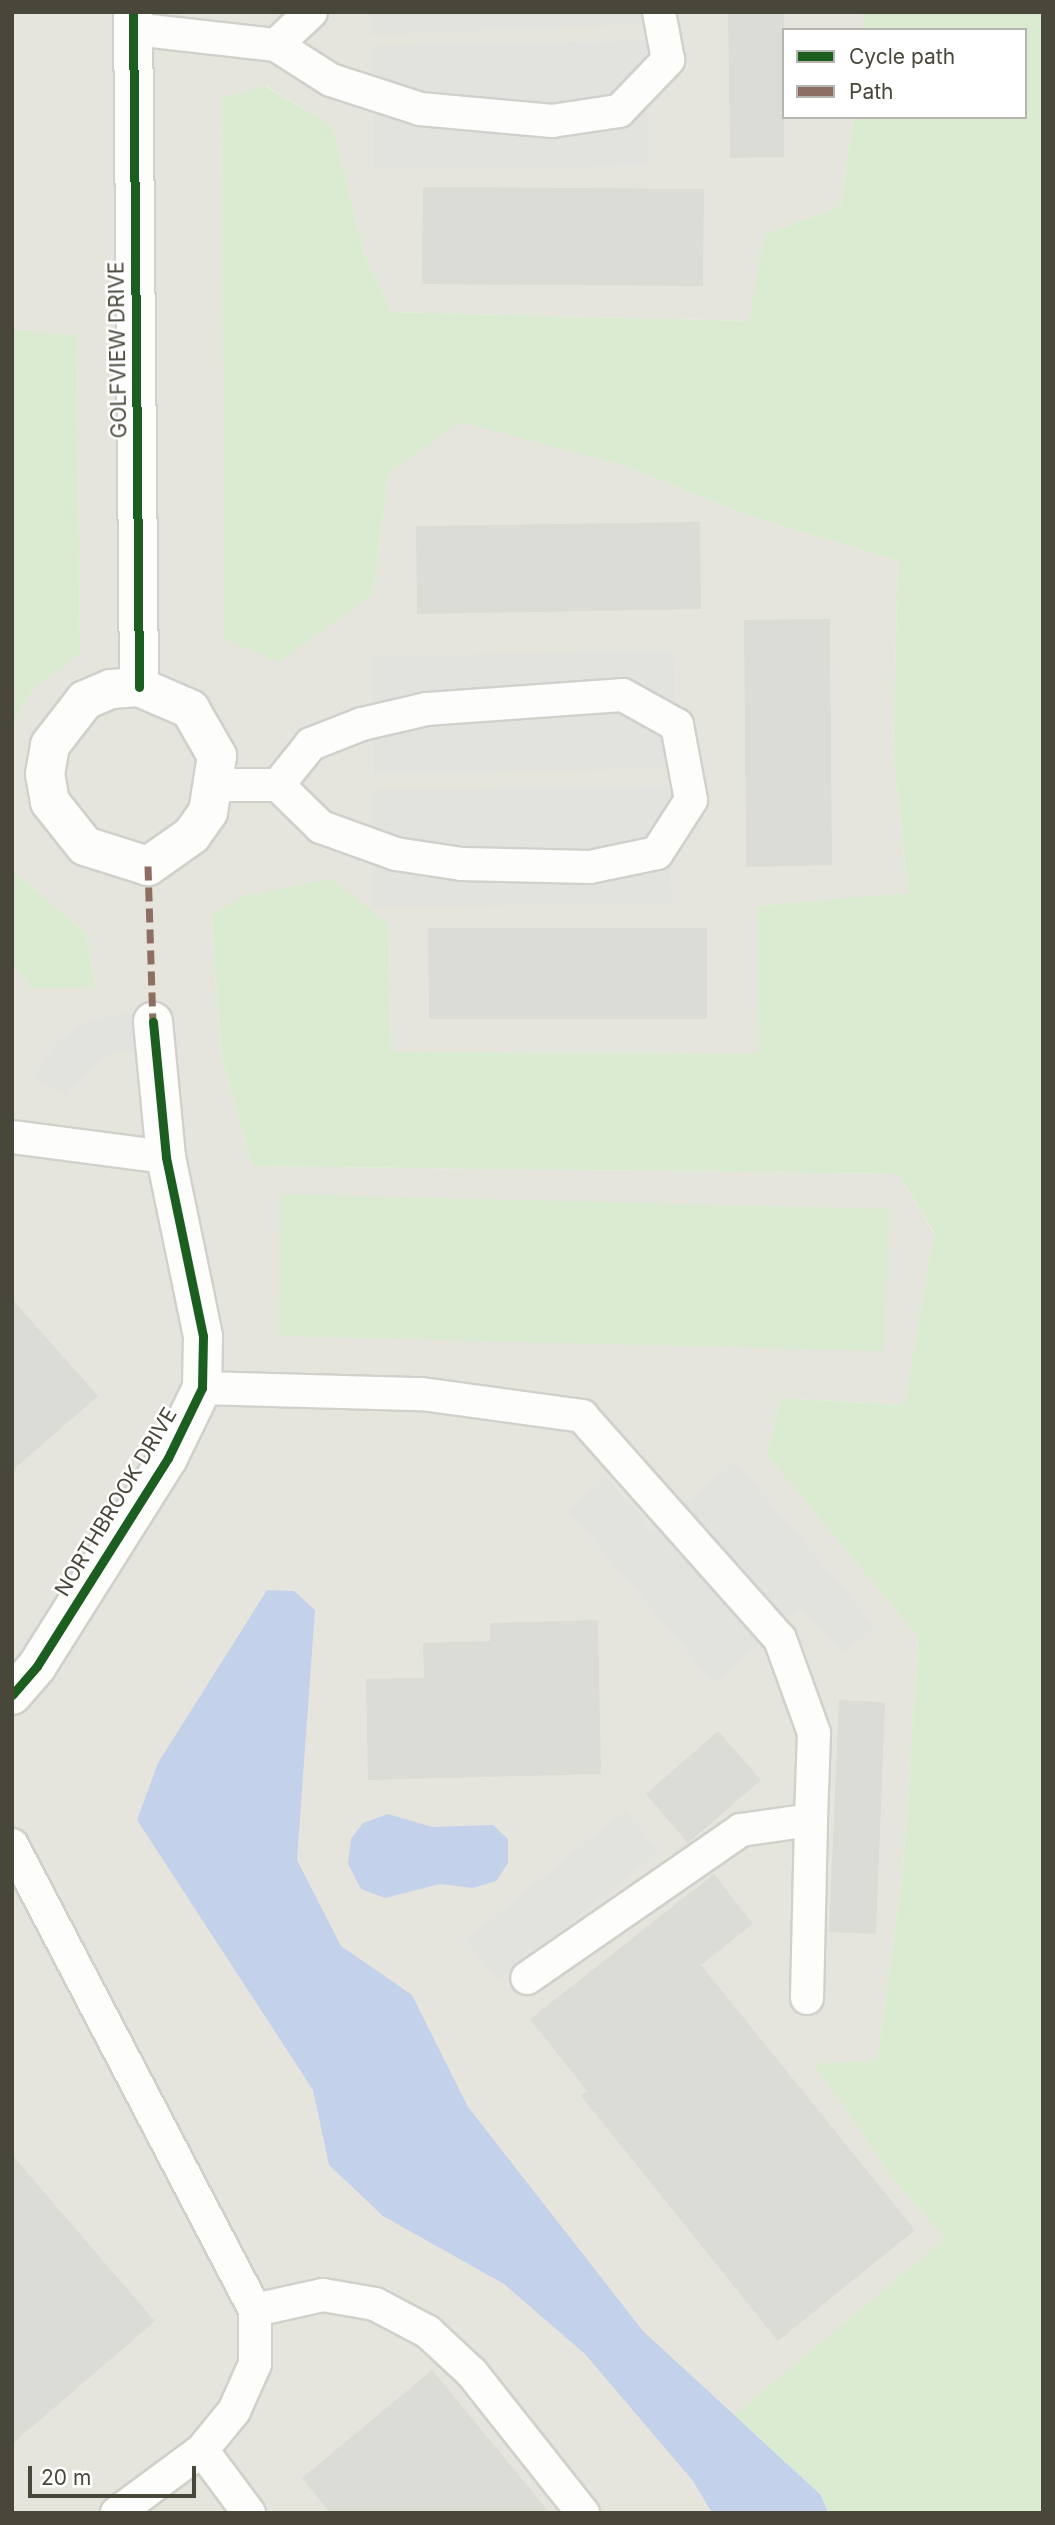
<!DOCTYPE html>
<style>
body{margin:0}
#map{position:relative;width:1055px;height:2525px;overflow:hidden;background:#f3f3ee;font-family:Inter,sans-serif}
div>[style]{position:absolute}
.residential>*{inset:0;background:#e6e5dd}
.green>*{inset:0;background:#daebd1}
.parking>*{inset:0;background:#e2e2de}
.water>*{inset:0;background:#c4d1eb}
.building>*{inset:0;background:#dcdcd7}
.roads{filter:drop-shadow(2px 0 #d1d1cc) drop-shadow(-2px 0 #d1d1cc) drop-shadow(0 2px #d1d1cc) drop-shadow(0 -2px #d1d1cc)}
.service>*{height:32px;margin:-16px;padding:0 16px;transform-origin:16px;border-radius:16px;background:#fdfdfc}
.minor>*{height:38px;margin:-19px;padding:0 19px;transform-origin:19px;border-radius:19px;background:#fdfdfc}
.quiet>*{height:7px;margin-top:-3.5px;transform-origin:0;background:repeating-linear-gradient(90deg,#8d6e63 0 14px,transparent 0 21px)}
.cycleway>*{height:9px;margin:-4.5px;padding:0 4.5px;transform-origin:4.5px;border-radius:4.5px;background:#1b5e20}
span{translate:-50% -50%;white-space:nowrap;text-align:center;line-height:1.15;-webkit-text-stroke:5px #fff;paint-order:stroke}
.street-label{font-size:21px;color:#49473a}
.frame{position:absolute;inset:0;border:14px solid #49473a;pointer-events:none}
.legend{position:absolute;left:782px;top:28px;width:245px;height:91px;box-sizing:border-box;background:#fff;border:2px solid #b6b5b0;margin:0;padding:9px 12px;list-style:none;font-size:21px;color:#49473a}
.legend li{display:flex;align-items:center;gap:14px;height:35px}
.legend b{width:35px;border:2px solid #b6b5b0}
.scale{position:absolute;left:28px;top:2466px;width:168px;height:32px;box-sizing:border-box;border:4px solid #49473a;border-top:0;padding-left:9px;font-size:21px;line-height:24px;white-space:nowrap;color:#49473a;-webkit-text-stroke:5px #fff;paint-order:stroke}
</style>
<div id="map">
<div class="residential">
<div style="clip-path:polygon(12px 12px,862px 12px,865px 30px,784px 30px,784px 117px,853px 117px,840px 207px,764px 234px,750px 321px,392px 312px,364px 253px,333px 126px,266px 86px,221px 98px,226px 640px,373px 594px,389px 473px,460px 421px,625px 466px,746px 515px,898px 561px,893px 751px,908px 894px,757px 906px,760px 1053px,391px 1052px,389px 924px,211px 915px,221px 1055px,252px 1166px,898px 1174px,934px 1233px,904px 1405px,780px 1398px,767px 1455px,918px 1637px,903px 1868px,877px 2060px,815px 2065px,893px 2179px,945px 2238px,734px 2415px,828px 2513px,12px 2513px,12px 963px,31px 988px,96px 987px,86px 933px,12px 870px,12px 725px,33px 689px,80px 652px,77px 336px,12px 329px)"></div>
</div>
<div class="green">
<div style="clip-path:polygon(862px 12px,1043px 12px,1043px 2513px,828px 2513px,821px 2495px,734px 2415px,945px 2238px,893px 2179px,814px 2064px,877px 2060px,903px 1868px,918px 1637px,767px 1455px,780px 1398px,904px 1405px,934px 1232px,898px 1174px,252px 1166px,221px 1055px,211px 915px,243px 896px,331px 879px,389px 924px,391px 1052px,759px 1053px,757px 906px,908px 893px,893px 751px,898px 561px,746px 515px,625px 466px,460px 422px,389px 473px,373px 594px,279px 662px,225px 640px,221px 98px,265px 86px,333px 126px,364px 253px,392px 312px,749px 321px,764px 234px,840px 207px,853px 117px,1025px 117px,1025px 30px,865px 30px)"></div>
<div style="clip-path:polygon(12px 329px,77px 335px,80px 653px,33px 689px,12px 725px)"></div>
<div style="clip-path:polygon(12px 870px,86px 933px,96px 988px,31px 988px,12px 963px)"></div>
<div style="clip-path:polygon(281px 1194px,889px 1209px,884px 1351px,279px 1336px)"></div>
</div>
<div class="parking">
<div style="clip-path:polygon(372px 12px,641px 12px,641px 24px,372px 35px)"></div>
<div style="clip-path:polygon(647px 41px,648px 166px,374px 169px,373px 45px)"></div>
<div style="clip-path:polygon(673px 650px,677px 768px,374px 774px,372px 657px)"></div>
<div style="clip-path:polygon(669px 786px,671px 903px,373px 907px,372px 790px)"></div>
<div style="clip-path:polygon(139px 1011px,141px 1049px,113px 1052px,90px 1067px,66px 1097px,34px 1076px,59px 1040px,89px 1020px)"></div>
<div style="clip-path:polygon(735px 1462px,875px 1626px,843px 1654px,802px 1607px,714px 1682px,569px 1511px,607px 1478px,653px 1532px)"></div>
<div style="clip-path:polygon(625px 1811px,659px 1851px,498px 1981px,466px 1940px)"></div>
</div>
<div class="water">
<div style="clip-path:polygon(267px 1590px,294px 1591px,315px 1610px,297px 1860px,341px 1946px,412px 1995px,468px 2107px,643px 2331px,821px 2495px,828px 2513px,712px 2513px,693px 2481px,585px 2354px,504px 2284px,383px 2216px,329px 2165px,313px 2090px,137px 1820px,158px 1763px)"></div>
<div style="clip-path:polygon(388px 1814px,432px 1827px,493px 1825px,508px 1839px,508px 1863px,496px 1881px,473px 1888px,440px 1884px,385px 1898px,361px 1889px,348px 1864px,351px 1839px,363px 1823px)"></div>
</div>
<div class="building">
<div style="clip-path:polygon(728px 12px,784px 12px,784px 157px,730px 158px)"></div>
<div style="clip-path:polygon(423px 187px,704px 189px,703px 286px,422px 284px)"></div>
<div style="clip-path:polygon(700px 522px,701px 609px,417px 614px,416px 526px)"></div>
<div style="clip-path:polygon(830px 619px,832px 865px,746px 867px,744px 620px)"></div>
<div style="clip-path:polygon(428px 928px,707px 928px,707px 1019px,429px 1019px)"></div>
<div style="clip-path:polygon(12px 1299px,98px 1396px,12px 1471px)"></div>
<div style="clip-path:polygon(598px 1620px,601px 1774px,368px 1780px,366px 1679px,424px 1678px,423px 1643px,490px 1641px,490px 1623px)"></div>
<div style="clip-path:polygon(839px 1700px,885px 1702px,876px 1934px,829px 1932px)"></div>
<div style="clip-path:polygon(718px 1731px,761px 1780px,688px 1843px,646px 1794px)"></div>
<div style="clip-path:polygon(714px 1874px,753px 1924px,701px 1965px,915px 2230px,778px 2341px,581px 2096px,587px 2091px,530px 2019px)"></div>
<div style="clip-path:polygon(12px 2155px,155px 2321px,12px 2444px)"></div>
<div style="clip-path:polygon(432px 2370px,550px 2513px,330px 2513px,302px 2478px)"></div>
</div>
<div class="roads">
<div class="service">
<div style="left:311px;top:12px;width:48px;rotate:136.7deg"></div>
<div style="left:276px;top:45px;width:65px;rotate:32.5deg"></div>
<div style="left:331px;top:80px;width:94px;rotate:18deg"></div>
<div style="left:420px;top:109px;width:133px;rotate:5.2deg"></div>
<div style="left:552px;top:121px;width:68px;rotate:-8.5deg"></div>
<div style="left:619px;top:111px;width:71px;rotate:-46.1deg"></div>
<div style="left:668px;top:60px;width:49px;rotate:-100.6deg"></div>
<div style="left:133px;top:29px;width:144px;rotate:6.4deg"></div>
<div style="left:623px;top:695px;width:62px;rotate:29.1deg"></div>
<div style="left:677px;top:725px;width:76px;rotate:79.4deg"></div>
<div style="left:691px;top:800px;width:63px;rotate:122.7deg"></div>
<div style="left:657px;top:853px;width:68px;rotate:168.2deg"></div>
<div style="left:590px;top:867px;width:128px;rotate:-178.7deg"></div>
<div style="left:462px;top:864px;width:67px;rotate:-171.4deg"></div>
<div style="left:396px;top:854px;width:80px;rotate:-160.2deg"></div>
<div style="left:321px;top:827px;width:60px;rotate:-135.7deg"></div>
<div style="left:278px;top:785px;width:53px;rotate:-51.2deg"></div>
<div style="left:311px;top:744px;width:55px;rotate:-21.4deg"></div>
<div style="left:362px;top:724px;width:67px;rotate:-13deg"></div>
<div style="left:427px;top:709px;width:196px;rotate:-4.1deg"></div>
<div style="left:217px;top:785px;width:61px"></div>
<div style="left:12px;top:1137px;width:155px;rotate:7.4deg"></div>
<div style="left:202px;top:1388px;width:220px;rotate:1.6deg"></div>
<div style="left:422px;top:1394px;width:162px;rotate:7.8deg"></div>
<div style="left:582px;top:1416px;width:298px;rotate:48.4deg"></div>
<div style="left:780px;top:1639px;width:100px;rotate:70.1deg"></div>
<div style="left:814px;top:1733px;width:87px;rotate:92deg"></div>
<div style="left:811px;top:1820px;width:71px;rotate:171.9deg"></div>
<div style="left:741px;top:1830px;width:260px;rotate:145.3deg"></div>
<div style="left:12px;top:1845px;width:525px;rotate:62.41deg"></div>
<div style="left:255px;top:2310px;width:54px;rotate:90deg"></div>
<div style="left:255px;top:2364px;width:51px;rotate:114.1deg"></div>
<div style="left:234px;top:2411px;width:50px;rotate:129.4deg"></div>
<div style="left:202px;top:2450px;width:106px;rotate:143.5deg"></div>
<div style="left:807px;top:1998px;width:178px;rotate:-88.7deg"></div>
<div style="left:255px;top:2310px;width:70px;rotate:-12.4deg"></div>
<div style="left:323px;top:2295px;width:53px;rotate:9.8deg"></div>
<div style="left:375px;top:2304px;width:60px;rotate:27.8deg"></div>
<div style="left:428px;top:2332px;width:60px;rotate:43deg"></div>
<div style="left:472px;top:2373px;width:179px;rotate:51.6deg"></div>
<div style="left:202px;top:2450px;width:79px;rotate:53.3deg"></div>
</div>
<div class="minor">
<div style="left:133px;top:12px;width:675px;rotate:89.49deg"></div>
<div style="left:139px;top:687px;width:56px;rotate:23.3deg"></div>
<div style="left:190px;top:709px;width:54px;rotate:60.1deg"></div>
<div style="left:217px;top:756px;width:57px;rotate:99.1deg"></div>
<div style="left:208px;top:812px;width:28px;rotate:125deg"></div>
<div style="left:192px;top:835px;width:54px;rotate:144.8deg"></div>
<div style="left:148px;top:866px;width:66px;rotate:-162.4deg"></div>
<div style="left:85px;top:846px;width:56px;rotate:-128.5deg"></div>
<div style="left:50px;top:802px;width:28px;rotate:-100deg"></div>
<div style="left:45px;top:774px;width:29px;rotate:-80deg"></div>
<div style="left:50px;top:745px;width:57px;rotate:-52.1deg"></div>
<div style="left:85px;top:700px;width:28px;rotate:-23deg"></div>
<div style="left:111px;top:689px;width:28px;rotate:-4deg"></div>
<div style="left:12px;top:1695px;width:38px;rotate:-49deg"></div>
<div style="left:37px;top:1666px;width:246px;rotate:-57.8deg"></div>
<div style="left:168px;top:1458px;width:78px;rotate:-64.1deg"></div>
<div style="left:202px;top:1388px;width:52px;rotate:-88.9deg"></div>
<div style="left:203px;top:1336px;width:183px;rotate:-101.7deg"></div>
<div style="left:166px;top:1157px;width:136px;rotate:-95.5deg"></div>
</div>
</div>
<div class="quiet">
<div style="left:148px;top:866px;width:156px;rotate:88.2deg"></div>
</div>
<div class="cycleway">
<div style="left:133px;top:12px;width:675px;rotate:89.49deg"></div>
<div style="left:12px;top:1695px;width:38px;rotate:-49deg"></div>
<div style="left:37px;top:1666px;width:246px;rotate:-57.8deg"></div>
<div style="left:168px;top:1458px;width:78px;rotate:-64.1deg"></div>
<div style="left:202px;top:1388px;width:52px;rotate:-88.9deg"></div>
<div style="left:203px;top:1336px;width:183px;rotate:-101.7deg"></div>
<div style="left:166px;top:1157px;width:136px;rotate:-95.5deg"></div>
</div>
<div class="street-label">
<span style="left:118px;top:350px;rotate:-91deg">GOLFVIEW DRIVE</span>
<span style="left:116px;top:1502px;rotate:-59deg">NORTHBROOK DRIVE</span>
</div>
<div class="frame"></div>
<ul class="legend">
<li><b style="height:9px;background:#1b5e20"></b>Cycle path</li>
<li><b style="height:9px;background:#8d6e63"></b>Path</li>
</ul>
<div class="scale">20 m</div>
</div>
